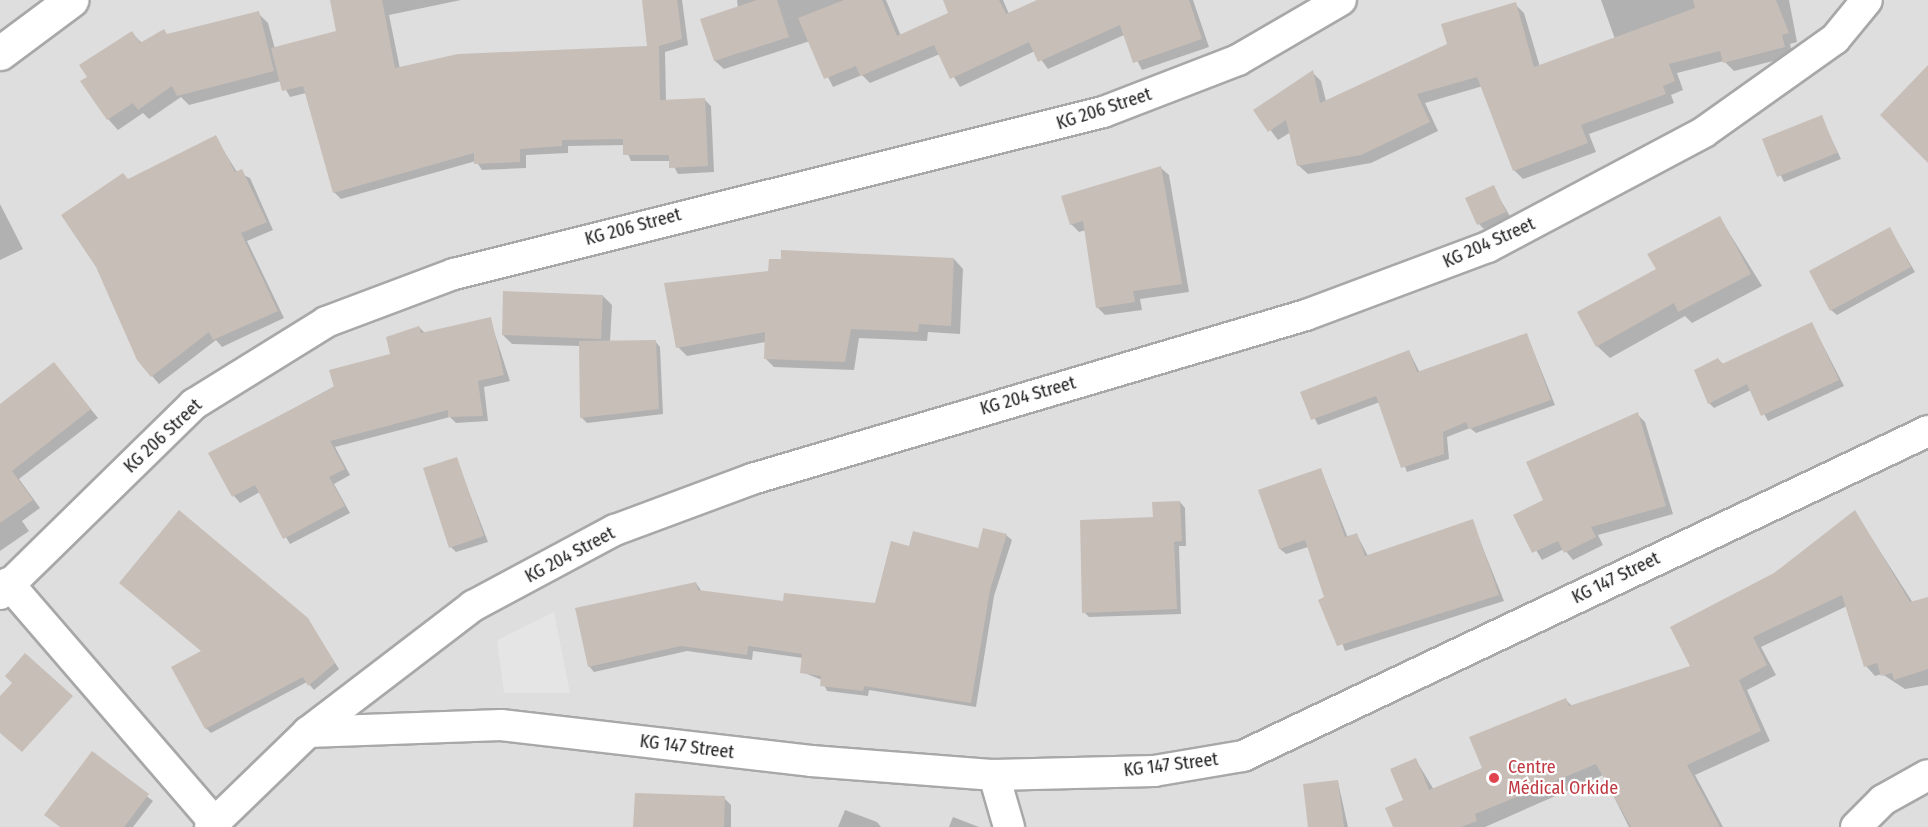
<!DOCTYPE html>
<meta charset="utf-8">
<style>
body{margin:0}
#map{position:relative;width:1928px;height:827px;overflow:hidden;background:#f2efe8;font-family:"Fira Sans Condensed",sans-serif}
div>[style]{position:absolute}
.residential>*{inset:0;background:#dfdede}
.parking>*{inset:0;background:#e5e5e5}
.shadow>*{inset:0;background:#0003}
.building>*{inset:0;background:#c7beb7}
.roads{filter:drop-shadow(2px 0 #a8a8a8) drop-shadow(-2px 0 #a8a8a8) drop-shadow(0 2px #a8a8a8) drop-shadow(0 -2px #a8a8a8)}
.minor>*{height:30px;margin:-15px;padding:0 15px;transform-origin:15px;border-radius:15px;background:#fff}
.tertiary>*{height:33px;margin:-16.5px;padding:0 16.5px;transform-origin:16.5px;border-radius:16.5px;background:#fff}
.dots>*{width:16px;height:16px;translate:-50% -50%;box-sizing:border-box;border:3px solid #fff;border-radius:50%}
span{translate:-50% -50%;white-space:nowrap;text-align:center;line-height:1.15;-webkit-text-stroke:4.5px #fff;paint-order:stroke}
.street-label{font-size:18px;color:#212121}
.health-label{font-size:18px;color:#be3a42}
.left{translate:0 -50%;text-align:left}
</style>
<div id="map">
<div class="residential">
<div style="clip-path:polygon(0 0,1928px 0,1928px 827px,0 827px)"></div>
</div>
<div class="parking">
<div style="clip-path:polygon(554px 612px,570px 693px,504px 693px,497px 640px)"></div>
</div>
<div class="shadow">
<div style="clip-path:polygon(331px 0,461px 0,389px 15px,400px 69px,466px 54px,473px 60px,649px 48px,644px 0,682px 0,688px 45px,665px 52px,666px 101px,705px 100px,711px 106px,714px 172px,678px 174px,671px 161px,631px 161px,624px 145px,568px 146px,568px 153px,526px 155px,526px 168px,482px 170px,476px 161px,341px 199px,334px 192px,306px 93px,290px 97px,281px 81px,189px 105px,181px 97px,149px 119px,143px 113px,118px 130px,108px 119px,131px 32px,143px 44px,258px 13px,268px 23px,275px 49px,337px 33px)"></div>
<div style="clip-path:polygon(737px 0,886px 0,901px 36px,950px 13px,955px 0,1003px 0,1009px 14px,1041px 0,1193px 0,1209px 47px,1142px 70px,1124px 35px,1048px 69px,1035px 51px,960px 87px,940px 54px,870px 83px,862px 75px,833px 87px,810px 41px,724px 69px,715px 61px,702px 20px,738px 8px)"></div>
<div style="clip-path:polygon(1601px 0,1789px 0,1797px 42px,1790px 44px,1793px 56px,1734px 71px,1724px 61px,1677px 73px,1683px 90px,1671px 95px,1674px 103px,1589px 134px,1596px 152px,1523px 179px,1514px 170px,1483px 86px,1425px 103px,1438px 131px,1371px 163px,1308px 174px,1298px 165px,1291px 132px,1278px 140px,1255px 110px,1312px 72px,1321px 81px,1326px 101px,1449px 45px,1515px 4px,1524px 13px,1540px 67px,1615px 39px)"></div>
<div style="clip-path:polygon(1821px 117px,1841px 159px,1784px 182px,1764px 140px)"></div>
<div style="clip-path:polygon(215px 137px,237px 172px,250px 178px,273px 230px,247px 241px,284px 318px,222px 347px,216px 340px,159px 384px,152px 376px,129px 180px)"></div>
<div style="clip-path:polygon(1161px 168px,1169px 175px,1189px 292px,1140px 299px,1142px 310px,1105px 315px,1097px 307px,1086px 230px,1079px 232px,1071px 224px)"></div>
<div style="clip-path:polygon(1493px 187px,1511px 218px,1484px 229px,1479px 224px)"></div>
<div style="clip-path:polygon(0 204px,23px 249px,0 260px)"></div>
<div style="clip-path:polygon(1720px 218px,1762px 286px,1692px 323px,1685px 316px,1610px 358px,1597px 346px,1658px 270px)"></div>
<div style="clip-path:polygon(1890px 229px,1915px 272px,1837px 315px,1831px 310px)"></div>
<div style="clip-path:polygon(954px 259px,963px 269px,960px 334px,928px 332px,927px 341px,859px 338px,854px 370px,774px 367px,765px 358px,766px 342px,687px 356px,678px 347px)"></div>
<div style="clip-path:polygon(603px 296px,612px 305px,610px 342px,655px 341px,660px 347px,663px 414px,587px 423px,582px 418px,580px 346px,512px 344px,503px 335px)"></div>
<div style="clip-path:polygon(490px 319px,510px 381px,484px 387px,488px 421px,456px 423px,450px 417px,335px 447px,350px 475px,334px 484px,350px 513px,290px 544px,260px 492px,240px 503px,234px 496px,210px 454px,392px 355px,419px 327px,425px 333px)"></div>
<div style="clip-path:polygon(1812px 324px,1844px 386px,1768px 421px,1751px 390px,1714px 408px,1709px 403px,1718px 359px,1724px 365px)"></div>
<div style="clip-path:polygon(1527px 335px,1555px 405px,1476px 433px,1470px 428px,1447px 437px,1449px 459px,1407px 472px,1380px 402px,1318px 425px,1302px 393px,1409px 351px,1420px 373px)"></div>
<div style="clip-path:polygon(54px 364px,98px 418px,19px 479px,40px 508px,22px 521px,29px 531px,0 551px,0 406px)"></div>
<div style="clip-path:polygon(1637px 414px,1645px 422px,1673px 514px,1598px 535px,1603px 545px,1573px 560px,1564px 549px,1542px 560px,1515px 515px,1545px 500px)"></div>
<div style="clip-path:polygon(456px 458px,488px 542px,456px 552px,451px 547px)"></div>
<div style="clip-path:polygon(1321px 470px,1348px 538px,1357px 535px,1368px 556px,1472px 521px,1504px 601px,1345px 651px,1308px 547px,1286px 554px,1280px 549px)"></div>
<div style="clip-path:polygon(1180px 502px,1185px 508px,1186px 546px,1179px 546px,1181px 614px,1089px 617px,1084px 612px,1154px 518px)"></div>
<div style="clip-path:polygon(1855px 512px,1913px 603px,1928px 599px,1928px 685px,1905px 689px,1882px 674px,1875px 676px,1866px 666px,1847px 606px,1761px 647px,1776px 675px,1747px 690px,1770px 741px,1695px 775px,1723px 827px,1629px 827px,1603px 775px,1485px 827px,1395px 827px,1416px 760px,1434px 790px,1484px 769px,1566px 700px,1572px 706px,1692px 667px,1775px 574px)"></div>
<div style="clip-path:polygon(1006px 535px,1012px 540px,994px 596px,976px 707px,869px 690px,868px 696px,827px 691px,822px 680px,802px 672px,803px 658px,753px 651px,752px 660px,687px 651px,594px 672px,589px 666px,696px 583px,702px 592px,785px 603px,876px 605px,910px 547px,979px 549px)"></div>
<div style="clip-path:polygon(121px 583px,307px 619px,339px 669px,314px 690px,307px 682px,211px 733px,206px 728px,203px 652px)"></div>
<div style="clip-path:polygon(92px 753px,153px 801px,133px 827px,108px 827px)"></div>
<div style="clip-path:polygon(1338px 782px,1348px 827px,1309px 827px)"></div>
<div style="clip-path:polygon(724px 798px,731px 805px,731px 827px,635px 827px)"></div>
<div style="clip-path:polygon(845px 810px,877px 822px,881px 827px,838px 827px)"></div>
<div style="clip-path:polygon(953px 817px,979px 827px,949px 827px)"></div>
</div>
<div class="building">
<div style="clip-path:polygon(330px 0,382px 0,395px 68px,458px 54px,647px 46px,642px 0,677px 0,682px 39px,659px 46px,660px 100px,705px 98px,708px 166px,669px 168px,669px 155px,623px 155px,623px 139px,562px 140px,562px 146px,520px 149px,520px 162px,474px 164px,474px 153px,333px 193px,303px 86px,282px 91px,271px 48px,336px 31px)"></div>
<div style="clip-path:polygon(757px 0,777px 0,789px 37px,714px 61px,700px 19px)"></div>
<div style="clip-path:polygon(844px 0,882px 0,897px 36px,948px 13px,943px 0,999px 0,1006px 14px,1037px 0,1189px 0,1202px 39px,1133px 63px,1120px 25px,1038px 62px,1029px 42px,950px 79px,934px 45px,860px 76px,856px 66px,824px 79px,798px 18px)"></div>
<div style="clip-path:polygon(1693px 0,1776px 0,1789px 33px,1782px 35px,1785px 47px,1723px 63px,1720px 51px,1669px 64px,1675px 81px,1663px 86px,1666px 94px,1581px 125px,1588px 143px,1513px 171px,1477px 77px,1417px 94px,1430px 122px,1361px 155px,1297px 166px,1286px 120px,1268px 132px,1253px 110px,1313px 70px,1320px 103px,1447px 44px,1441px 24px,1516px 2px,1534px 67px,1695px 8px)"></div>
<div style="clip-path:polygon(259px 11px,274px 71px,177px 96px,172px 86px,138px 110px,133px 103px,107px 120px,80px 81px,87px 77px,79px 65px,132px 31px,140px 43px,164px 29px,167px 34px)"></div>
<div style="clip-path:polygon(1928px 65px,1928px 163px,1880px 115px)"></div>
<div style="clip-path:polygon(1822px 115px,1837px 153px,1777px 177px,1762px 139px)"></div>
<div style="clip-path:polygon(216px 135px,235px 172px,242px 169px,267px 222px,241px 233px,278px 311px,213px 340px,209px 332px,151px 377px,137px 360px,96px 267px,61px 215px,123px 173px,128px 179px)"></div>
<div style="clip-path:polygon(1161px 166px,1182px 284px,1133px 291px,1135px 302px,1096px 308px,1083px 221px,1070px 225px,1061px 196px)"></div>
<div style="clip-path:polygon(1494px 185px,1506px 212px,1477px 225px,1465px 198px)"></div>
<div style="clip-path:polygon(1720px 216px,1751px 274px,1678px 312px,1674px 303px,1596px 347px,1577px 312px,1656px 269px,1647px 254px)"></div>
<div style="clip-path:polygon(1890px 227px,1911px 267px,1830px 311px,1809px 271px)"></div>
<div style="clip-path:polygon(781px 250px,954px 258px,951px 326px,919px 324px,918px 332px,851px 329px,845px 362px,764px 359px,765px 332px,676px 348px,664px 283px,768px 271px,769px 259px,781px 259px)"></div>
<div style="clip-path:polygon(503px 291px,603px 295px,601px 339px,502px 335px)"></div>
<div style="clip-path:polygon(491px 317px,504px 375px,478px 381px,483px 416px,448px 417px,448px 410px,330px 441px,345px 469px,329px 477px,345px 506px,283px 539px,255px 485px,232px 497px,208px 453px,334px 387px,329px 370px,390px 354px,386px 337px,419px 326px,421px 333px)"></div>
<div style="clip-path:polygon(1812px 322px,1839px 380px,1761px 416px,1747px 384px,1708px 404px,1694px 370px,1718px 358px,1722px 364px)"></div>
<div style="clip-path:polygon(1527px 333px,1551px 400px,1469px 429px,1466px 422px,1443px 432px,1444px 454px,1401px 468px,1376px 396px,1311px 420px,1300px 392px,1409px 350px,1417px 372px)"></div>
<div style="clip-path:polygon(656px 340px,659px 409px,580px 418px,579px 341px)"></div>
<div style="clip-path:polygon(54px 362px,91px 409px,12px 471px,33px 500px,0 523px,0 404px)"></div>
<div style="clip-path:polygon(1638px 412px,1666px 506px,1591px 527px,1596px 537px,1564px 553px,1558px 541px,1532px 553px,1513px 515px,1543px 500px,1526px 462px)"></div>
<div style="clip-path:polygon(457px 457px,484px 536px,449px 548px,423px 468px)"></div>
<div style="clip-path:polygon(1321px 468px,1345px 537px,1357px 533px,1365px 556px,1473px 519px,1499px 595px,1337px 646px,1318px 600px,1324px 597px,1305px 540px,1279px 549px,1258px 490px)"></div>
<div style="clip-path:polygon(1180px 501px,1182px 541px,1174px 542px,1177px 609px,1082px 613px,1080px 520px,1153px 517px,1152px 502px)"></div>
<div style="clip-path:polygon(179px 510px,308px 618px,335px 663px,308px 686px,303px 677px,205px 729px,171px 667px,201px 651px,119px 583px)"></div>
<div style="clip-path:polygon(1855px 510px,1910px 602px,1928px 597px,1928px 669px,1894px 680px,1892px 673px,1881px 676px,1877px 663px,1864px 667px,1842px 595px,1753px 637px,1767px 665px,1739px 680px,1761px 731px,1687px 765px,1720px 827px,1631px 827px,1596px 764px,1475px 814px,1477px 821px,1461px 827px,1393px 827px,1385px 808px,1403px 800px,1390px 769px,1416px 758px,1429px 790px,1482px 768px,1469px 737px,1566px 698px,1569px 706px,1690px 666px,1670px 627px,1774px 573px)"></div>
<div style="clip-path:polygon(983px 528px,1007px 534px,990px 590px,971px 703px,864px 686px,863px 691px,820px 686px,821px 676px,800px 673px,802px 654px,748px 646px,747px 655px,681px 646px,588px 667px,575px 608px,696px 582px,698px 590px,783px 601px,784px 593px,875px 603px,891px 541px,909px 546px,913px 531px,978px 548px)"></div>
<div style="clip-path:polygon(25px 653px,73px 696px,22px 752px,0 733px,0 696px,12px 683px,5px 676px)"></div>
<div style="clip-path:polygon(92px 751px,149px 794px,124px 827px,60px 827px,44px 815px)"></div>
<div style="clip-path:polygon(1338px 780px,1344px 827px,1308px 827px,1303px 784px)"></div>
<div style="clip-path:polygon(635px 793px,725px 796px,724px 827px,633px 827px)"></div>
</div>
<div class="roads">
<div class="minor">
<div style="left:8px;top:583px;width:316px;rotate:49.2deg"></div>
<div style="left:0;top:594px;width:272px;rotate:-44.4deg"></div>
<div style="left:194px;top:404px;width:155px;rotate:-31.8deg"></div>
<div style="left:326px;top:322px;width:137px;rotate:-20.6deg"></div>
<div style="left:454px;top:274px;width:669px;rotate:-14.02deg"></div>
<div style="left:1103px;top:112px;width:145px;rotate:-21.1deg"></div>
<div style="left:1238px;top:60px;width:119px;rotate:-30.2deg"></div>
<div style="left:308px;top:732px;width:193px;rotate:-2.1deg"></div>
<div style="left:501px;top:725px;width:312px;rotate:6.6deg"></div>
<div style="left:811px;top:761px;width:184px;rotate:4.4deg"></div>
<div style="left:994px;top:775px;width:160px;rotate:-1.4deg"></div>
<div style="left:1154px;top:771px;width:90px;rotate:-9.6deg"></div>
<div style="left:1243px;top:756px;width:758px;rotate:-25.38deg"></div>
<div style="left:994px;top:775px;width:54px;rotate:73.9deg"></div>
<div style="left:210px;top:827px;width:136px;rotate:-44.1deg"></div>
<div style="left:308px;top:732px;width:208px;rotate:-37.4deg"></div>
<div style="left:473px;top:606px;width:161px;rotate:-28.2deg"></div>
<div style="left:615px;top:530px;width:146px;rotate:-20.4deg"></div>
<div style="left:752px;top:479px;width:578px;rotate:-16.49deg"></div>
<div style="left:1306px;top:315px;width:194px;rotate:-20.5deg"></div>
<div style="left:1488px;top:247px;width:245px;rotate:-28deg"></div>
<div style="left:1704px;top:132px;width:161px;rotate:-35.4deg"></div>
<div style="left:1835px;top:39px;width:50px;rotate:-50.6deg"></div>
<div style="left:1856px;top:827px;width:38px;rotate:-45deg"></div>
<div style="left:1883px;top:800px;width:51px;rotate:-29.1deg"></div>
</div>
<div class="tertiary">
<div style="left:0;top:53px;width:89px;rotate:-36.7deg"></div>
</div>
</div>
<div class="dots">
<div style="left:1494px;top:778px;background:#e0444e"></div>
</div>
<div class="street-label">
<span style="left:1104px;top:109px;rotate:-18deg">KG 206 Street</span>
<span style="left:633px;top:227px;rotate:-15deg">KG 206 Street</span>
<span style="left:1489px;top:243px;rotate:-24deg">KG 204 Street</span>
<span style="left:1028px;top:396px;rotate:-16deg">KG 204 Street</span>
<span style="left:163px;top:436px;rotate:-43deg">KG 206 Street</span>
<span style="left:570px;top:555px;rotate:-28deg">KG 204 Street</span>
<span style="left:1616px;top:578px;rotate:-26deg">KG 147 Street</span>
<span style="left:687px;top:747px;rotate:7deg">KG 147 Street</span>
<span style="left:1171px;top:765px;rotate:-7deg">KG 147 Street</span>
</div>
<div class="health-label">
<span class="left" style="left:1508px;top:778px">Centre<br>Médical Orkide</span>
</div>
</div>
